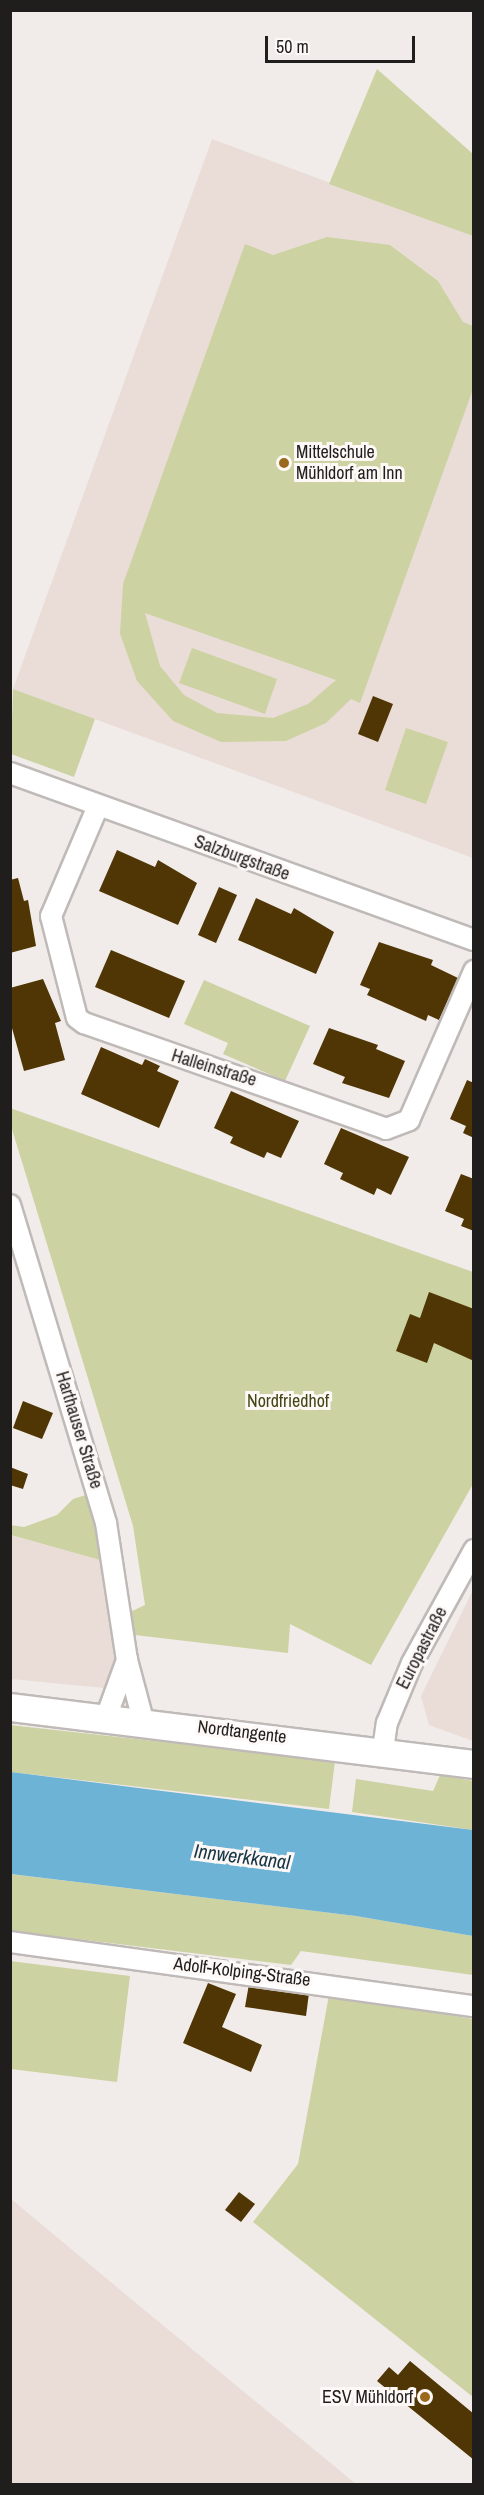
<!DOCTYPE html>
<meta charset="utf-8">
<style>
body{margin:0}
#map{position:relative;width:484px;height:2495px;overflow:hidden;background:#f1ece9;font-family:"Archivo Narrow",sans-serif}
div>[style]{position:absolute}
.built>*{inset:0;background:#eaddd7}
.green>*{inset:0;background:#ccd2a2}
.water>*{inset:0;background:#6cb3d6}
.building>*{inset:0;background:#4f3604}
.roads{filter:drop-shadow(2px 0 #bfbab7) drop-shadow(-2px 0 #bfbab7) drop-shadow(0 2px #bfbab7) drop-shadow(0 -2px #bfbab7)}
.minor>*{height:20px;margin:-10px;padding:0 10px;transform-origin:10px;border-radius:10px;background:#fff}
.secondary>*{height:27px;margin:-13.5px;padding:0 13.5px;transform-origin:13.5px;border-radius:13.5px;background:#fff}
.dots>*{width:16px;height:16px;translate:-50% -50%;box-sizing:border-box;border:3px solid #fef9f7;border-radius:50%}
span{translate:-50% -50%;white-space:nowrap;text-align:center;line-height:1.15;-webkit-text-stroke:6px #fef9f7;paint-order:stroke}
.poi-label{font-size:18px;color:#201e1d}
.left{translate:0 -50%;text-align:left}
.right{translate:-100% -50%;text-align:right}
.street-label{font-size:18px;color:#201e1d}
.park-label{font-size:18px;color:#434614}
.water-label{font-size:20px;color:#143545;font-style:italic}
.frame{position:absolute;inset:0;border:12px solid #201e1d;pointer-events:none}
.scale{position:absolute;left:265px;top:36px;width:150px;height:27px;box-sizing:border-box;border:3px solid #201e1d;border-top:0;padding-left:8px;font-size:18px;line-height:21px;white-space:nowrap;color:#201e1d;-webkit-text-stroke:4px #fef9f7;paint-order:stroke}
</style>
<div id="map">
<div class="built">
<div style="clip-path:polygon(212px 139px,473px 236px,473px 858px,13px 689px)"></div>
<div style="clip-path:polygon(10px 1535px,107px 1562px,115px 1665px,104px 1688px,11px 1679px)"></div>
<div style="clip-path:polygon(473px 1590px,473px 1741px,429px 1725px,421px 1696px)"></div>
<div style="clip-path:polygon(10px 2198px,142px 2308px,356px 2484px,11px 2484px)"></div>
</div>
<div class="green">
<div style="clip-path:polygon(377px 69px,473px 154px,473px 236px,329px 184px)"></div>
<div style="clip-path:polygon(evenodd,327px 237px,390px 245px,438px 281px,463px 322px,473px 326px,473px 389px,360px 703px,351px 699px,326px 723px,286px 741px,221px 742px,173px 721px,137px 681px,120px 634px,123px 584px,245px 244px,273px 255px,327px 237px,145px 613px,336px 680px,308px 704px,273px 718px,217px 713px,184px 695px,160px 666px,145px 613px)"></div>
<div style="clip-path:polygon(192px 648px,277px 679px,265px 714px,179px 683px)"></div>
<div style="clip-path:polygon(13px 689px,95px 719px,74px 777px,11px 754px)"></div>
<div style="clip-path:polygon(406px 728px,448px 742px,426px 804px,385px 790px)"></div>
<div style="clip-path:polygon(204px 980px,310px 1026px,285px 1081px,223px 1054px,228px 1043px,184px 1024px)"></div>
<div style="clip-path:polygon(10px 1108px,473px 1272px,473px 1484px,371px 1665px,290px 1624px,288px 1653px,135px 1635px,130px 1612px,145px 1605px,133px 1526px,11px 1126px)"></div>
<div style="clip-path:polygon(92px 1493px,107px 1562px,11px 1535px,10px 1525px,24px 1527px,57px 1515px,73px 1499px)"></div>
<div style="clip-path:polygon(10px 1725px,335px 1761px,329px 1809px,11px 1772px)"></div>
<div style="clip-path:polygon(440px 1775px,473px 1781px,473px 1830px,352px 1812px,356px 1779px,433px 1791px)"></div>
<div style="clip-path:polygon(10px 1874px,356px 1916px,473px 1936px,473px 1975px,301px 1951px,291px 1965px,11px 1931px)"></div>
<div style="clip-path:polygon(10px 1961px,130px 1976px,117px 2082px,11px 2069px)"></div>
<div style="clip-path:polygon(329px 1995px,473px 2019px,473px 2397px,253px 2222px,298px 2164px)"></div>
</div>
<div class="water">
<div style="clip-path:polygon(11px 1772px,473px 1830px,473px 1936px,356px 1916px,11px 1874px)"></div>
</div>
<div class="building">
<div style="clip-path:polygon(373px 696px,393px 704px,378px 742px,358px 734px)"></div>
<div style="clip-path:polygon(117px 850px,155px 867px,158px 860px,197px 883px,178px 925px,99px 891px)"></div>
<div style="clip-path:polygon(18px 878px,24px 901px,28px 900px,36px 946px,10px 953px,10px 880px)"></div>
<div style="clip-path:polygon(219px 887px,237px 895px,216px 943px,198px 935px)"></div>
<div style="clip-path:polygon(256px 898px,291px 914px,294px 908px,334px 932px,316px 974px,238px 940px)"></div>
<div style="clip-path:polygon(379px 942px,433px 960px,431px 965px,458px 978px,439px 1020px,428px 1015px,426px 1021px,367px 995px,370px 989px,360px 985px)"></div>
<div style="clip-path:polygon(111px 950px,185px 981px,169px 1018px,95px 987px)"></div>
<div style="clip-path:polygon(43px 979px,61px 1021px,55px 1023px,65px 1060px,24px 1071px,10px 1021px,10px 988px)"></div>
<div style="clip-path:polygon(329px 1028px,378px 1045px,376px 1049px,405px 1061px,389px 1098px,342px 1083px,345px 1077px,313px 1064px)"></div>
<div style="clip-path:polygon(101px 1047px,142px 1065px,145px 1059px,160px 1066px,157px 1071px,179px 1081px,159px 1128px,81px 1094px)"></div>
<div style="clip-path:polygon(467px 1080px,474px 1083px,474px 1138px,463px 1133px,466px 1126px,450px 1119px)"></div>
<div style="clip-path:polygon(231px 1091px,299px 1121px,281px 1158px,267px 1152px,264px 1158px,230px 1143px,233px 1137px,214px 1128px)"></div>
<div style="clip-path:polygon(341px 1128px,409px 1157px,391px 1195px,377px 1188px,374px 1195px,340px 1179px,343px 1173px,324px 1164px)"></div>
<div style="clip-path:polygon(461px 1174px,474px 1179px,474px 1231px,461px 1226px,464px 1219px,445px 1211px)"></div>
<div style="clip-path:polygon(429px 1292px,474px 1309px,474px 1361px,434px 1343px,427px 1363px,396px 1351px,410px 1314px,420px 1318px)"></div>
<div style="clip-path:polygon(23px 1401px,53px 1413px,42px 1439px,13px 1428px)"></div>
<div style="clip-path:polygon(10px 1467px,28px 1474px,23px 1489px,10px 1485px)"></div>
<div style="clip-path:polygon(208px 1983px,236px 1994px,222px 2027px,262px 2045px,251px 2072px,183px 2043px)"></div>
<div style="clip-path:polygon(249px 1984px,309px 1993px,306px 2016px,245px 2007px)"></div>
<div style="clip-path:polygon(239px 2192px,255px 2204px,241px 2222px,225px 2210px)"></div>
<div style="clip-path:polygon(410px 2361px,474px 2414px,474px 2460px,377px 2381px,389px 2367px,398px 2375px)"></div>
</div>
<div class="roads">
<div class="minor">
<div style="left:10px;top:773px;width:493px;rotate:19.8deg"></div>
<div style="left:98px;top:806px;width:120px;rotate:113.1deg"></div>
<div style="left:51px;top:916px;width:105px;rotate:75.7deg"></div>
<div style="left:77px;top:1018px;width:9px;rotate:36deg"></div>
<div style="left:84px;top:1023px;width:320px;rotate:19.3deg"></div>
<div style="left:386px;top:1129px;width:25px;rotate:-21deg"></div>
<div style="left:409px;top:1120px;width:163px;rotate:-66.4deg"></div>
<div style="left:10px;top:1205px;width:332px;rotate:73.2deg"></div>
<div style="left:106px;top:1523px;width:139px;rotate:81.3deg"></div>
<div style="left:127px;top:1660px;width:62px;rotate:75.1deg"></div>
<div style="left:107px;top:1715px;width:59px;rotate:-70deg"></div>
<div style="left:383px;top:1750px;width:27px;rotate:-82deg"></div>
<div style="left:387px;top:1723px;width:65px;rotate:-67.4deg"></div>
<div style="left:412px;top:1663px;width:129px;rotate:-61.2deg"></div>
<div style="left:10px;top:1942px;width:468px;rotate:7.9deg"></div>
</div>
<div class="secondary">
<div style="left:10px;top:1707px;width:467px;rotate:7deg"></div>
</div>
</div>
<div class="dots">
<div style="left:284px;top:463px;background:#9a691c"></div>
<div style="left:425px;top:2397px;background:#9a691c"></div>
</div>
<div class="poi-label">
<span class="left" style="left:296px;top:463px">Mittelschule<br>Mühldorf am Inn</span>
<span class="right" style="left:413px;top:2397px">ESV Mühldorf</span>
</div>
<div class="street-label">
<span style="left:242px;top:858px;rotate:20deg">Salzburgstraße</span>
<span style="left:214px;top:1068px;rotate:17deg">Halleinstraße</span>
<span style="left:79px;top:1430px;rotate:73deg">Harthauser Straße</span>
<span style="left:422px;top:1648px;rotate:-63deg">Europastraße</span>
<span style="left:242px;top:1732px;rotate:7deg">Nordtangente</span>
<span style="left:242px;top:1972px;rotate:7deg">Adolf-Kolping-Straße</span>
</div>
<div class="park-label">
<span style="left:288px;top:1401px">Nordfriedhof</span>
</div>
<div class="water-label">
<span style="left:242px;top:1856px;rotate:7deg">Innwerkkanal</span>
</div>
<div class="frame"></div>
<div class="scale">50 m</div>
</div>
